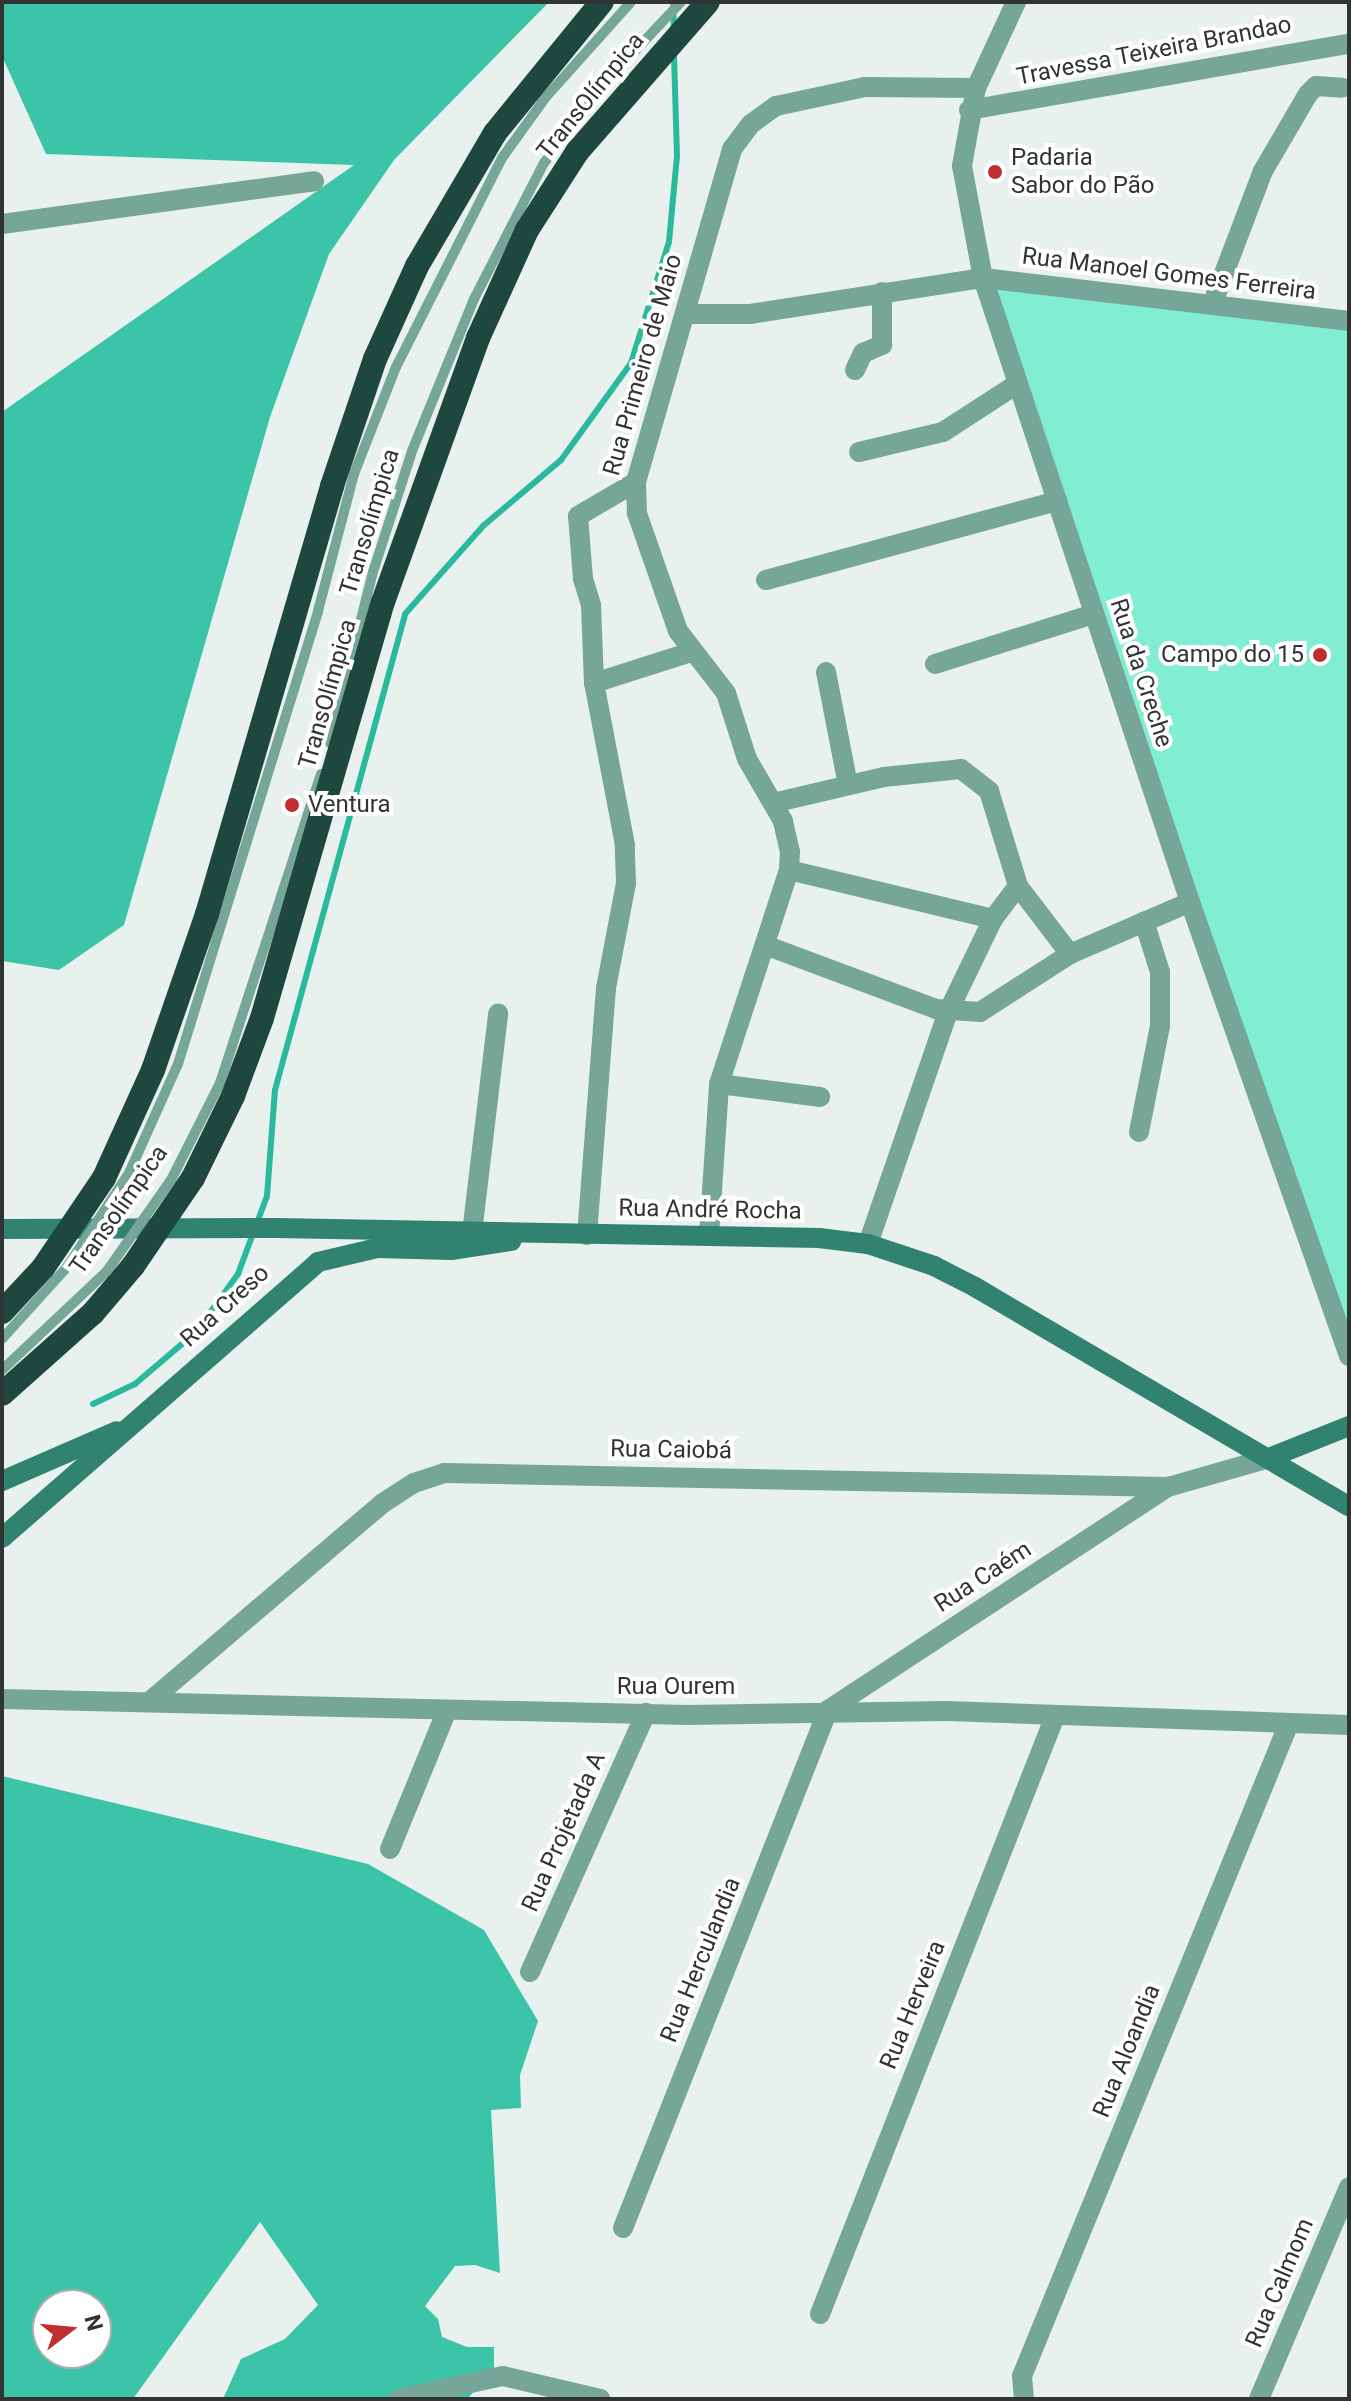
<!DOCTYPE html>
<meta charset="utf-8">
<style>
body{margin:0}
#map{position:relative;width:1351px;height:2401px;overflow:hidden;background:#e9f1ef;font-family:Roboto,sans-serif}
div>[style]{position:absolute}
.green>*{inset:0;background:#81edd1}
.forest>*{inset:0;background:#3bc4a7}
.stream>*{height:6px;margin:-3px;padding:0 3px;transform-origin:3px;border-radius:3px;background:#2ab99c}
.lane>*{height:10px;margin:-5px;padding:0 5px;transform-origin:5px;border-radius:5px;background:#76a698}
.street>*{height:20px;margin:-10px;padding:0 10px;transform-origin:10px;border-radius:10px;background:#76a698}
.secondary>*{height:20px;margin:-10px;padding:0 10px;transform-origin:10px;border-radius:10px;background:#31826f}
.highway>*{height:24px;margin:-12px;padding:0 12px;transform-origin:12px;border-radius:12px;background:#1e473d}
.lane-bridge>*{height:10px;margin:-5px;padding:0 5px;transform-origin:5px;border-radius:5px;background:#76a698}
.highway-bridge>*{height:24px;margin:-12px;padding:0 12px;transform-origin:12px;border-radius:12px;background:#1e473d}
.dots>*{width:22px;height:22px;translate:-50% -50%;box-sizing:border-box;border:4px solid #fff;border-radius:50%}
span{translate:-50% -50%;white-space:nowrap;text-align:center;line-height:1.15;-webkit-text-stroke:8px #fff;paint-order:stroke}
.street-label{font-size:24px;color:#313433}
.poi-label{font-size:24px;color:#313433}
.left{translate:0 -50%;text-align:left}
.right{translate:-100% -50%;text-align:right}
.frame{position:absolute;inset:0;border:4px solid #313433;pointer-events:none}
.north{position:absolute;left:32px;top:2289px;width:80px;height:80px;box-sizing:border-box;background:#fff;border:2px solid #adaead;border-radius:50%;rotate:74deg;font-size:22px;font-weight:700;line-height:32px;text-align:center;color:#313433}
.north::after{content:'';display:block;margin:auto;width:28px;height:36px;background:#bf2f31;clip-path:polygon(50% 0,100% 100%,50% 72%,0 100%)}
</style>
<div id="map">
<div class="green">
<div style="clip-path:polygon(985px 282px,1349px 327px,1349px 1372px)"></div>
</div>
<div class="forest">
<div style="clip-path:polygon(2px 2px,549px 2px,394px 160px,329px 254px,270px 417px,124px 925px,59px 970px,2px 961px,2px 412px,354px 165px,46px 154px,2px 56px)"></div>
<div style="clip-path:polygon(evenodd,2px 1776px,368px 1864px,484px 1930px,538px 2021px,520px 2075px,521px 2108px,491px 2110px,500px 2273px,475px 2265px,455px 2266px,425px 2306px,438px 2319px,442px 2337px,467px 2347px,494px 2347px,494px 2370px,467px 2399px,223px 2399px,241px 2359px,285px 2339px,318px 2305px,260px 2222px,133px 2399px,2px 2399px,2px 1776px,48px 2305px,96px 2305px,96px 2353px,48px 2353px,48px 2305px)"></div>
</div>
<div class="stream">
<div style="left:673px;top:2px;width:28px;rotate:88deg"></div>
<div style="left:93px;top:1404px;width:47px;rotate:-25.5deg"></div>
<div style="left:135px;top:1384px;width:80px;rotate:-40.4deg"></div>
<div style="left:196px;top:1332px;width:72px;rotate:-54.1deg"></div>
<div style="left:238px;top:1274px;width:83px;rotate:-69.6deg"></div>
<div style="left:267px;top:1196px;width:106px;rotate:-85.7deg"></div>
<div style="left:275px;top:1090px;width:493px;rotate:-74.7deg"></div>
<div style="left:405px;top:614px;width:118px;rotate:-48.4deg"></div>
<div style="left:483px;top:526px;width:102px;rotate:-40.2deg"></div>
<div style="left:561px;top:460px;width:120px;rotate:-54.2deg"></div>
<div style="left:631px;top:363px;width:127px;rotate:-72.6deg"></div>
<div style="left:669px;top:242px;width:86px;rotate:-84.7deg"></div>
<div style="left:677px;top:156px;width:102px;rotate:-91.7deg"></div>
</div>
<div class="lane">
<div style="left:330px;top:743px;width:176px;rotate:-75.9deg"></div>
<div style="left:373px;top:572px;width:127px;rotate:-72.1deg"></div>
<div style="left:412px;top:451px;width:164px;rotate:-67.8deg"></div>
<div style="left:474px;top:299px;width:153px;rotate:-62.8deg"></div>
<div style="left:544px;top:163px;width:98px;rotate:-52.9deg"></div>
<div style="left:603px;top:85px;width:114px;rotate:-46.8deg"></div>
<div style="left:129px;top:1173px;width:120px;rotate:-65.8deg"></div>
<div style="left:178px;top:1064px;width:474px;rotate:-72.8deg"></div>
<div style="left:318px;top:611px;width:142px;rotate:-75.3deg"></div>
<div style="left:354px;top:474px;width:115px;rotate:-68.6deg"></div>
<div style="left:396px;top:367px;width:234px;rotate:-63.1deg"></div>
<div style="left:502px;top:158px;width:75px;rotate:-54.2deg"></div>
<div style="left:546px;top:97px;width:127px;rotate:-48.2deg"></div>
<div style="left:171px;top:1180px;width:109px;rotate:-63.2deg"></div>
<div style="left:220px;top:1083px;width:325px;rotate:-71.9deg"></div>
<div style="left:2px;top:1339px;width:97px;rotate:-47.9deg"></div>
<div style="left:2px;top:1370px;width:144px;rotate:-43.3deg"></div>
</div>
<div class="street">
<div style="left:1016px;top:2px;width:95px;rotate:114.9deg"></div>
<div style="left:976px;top:88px;width:79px;rotate:100.2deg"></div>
<div style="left:962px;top:166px;width:114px;rotate:79.4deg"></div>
<div style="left:983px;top:278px;width:657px;rotate:71.65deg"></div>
<div style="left:1190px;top:902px;width:481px;rotate:70.7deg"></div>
<div style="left:969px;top:110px;width:386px;rotate:-9.9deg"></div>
<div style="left:2px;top:224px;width:315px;rotate:-7.8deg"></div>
<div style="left:1212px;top:305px;width:143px;rotate:-69.2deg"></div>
<div style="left:1263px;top:171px;width:89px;rotate:-59.7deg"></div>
<div style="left:1308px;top:94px;width:11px;rotate:-45deg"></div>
<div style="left:1316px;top:86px;width:26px;rotate:4deg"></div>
<div style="left:685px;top:314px;width:65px"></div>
<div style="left:750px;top:314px;width:236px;rotate:-8.8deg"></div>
<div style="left:983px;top:278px;width:369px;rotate:6.7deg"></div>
<div style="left:855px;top:370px;width:19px;rotate:-65deg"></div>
<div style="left:863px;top:353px;width:21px;rotate:-23deg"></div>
<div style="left:882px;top:345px;width:53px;rotate:-90deg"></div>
<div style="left:859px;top:452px;width:86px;rotate:-13.4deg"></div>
<div style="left:943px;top:432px;width:88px;rotate:-33deg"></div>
<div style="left:766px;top:580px;width:302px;rotate:-15.2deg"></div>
<div style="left:935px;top:664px;width:167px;rotate:-17.5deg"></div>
<div style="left:826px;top:672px;width:115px;rotate:79deg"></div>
<div style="left:594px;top:683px;width:78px;rotate:-92.2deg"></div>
<div style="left:591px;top:605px;width:27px;rotate:-107deg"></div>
<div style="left:583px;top:579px;width:63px;rotate:-94.5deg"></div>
<div style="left:578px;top:516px;width:67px;rotate:-30.4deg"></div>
<div style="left:773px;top:803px;width:114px;rotate:-13.2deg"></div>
<div style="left:884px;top:777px;width:77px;rotate:-5.9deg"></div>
<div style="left:961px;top:769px;width:36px;rotate:38deg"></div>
<div style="left:989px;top:791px;width:99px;rotate:73deg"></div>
<div style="left:1018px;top:886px;width:86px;rotate:52.6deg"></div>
<div style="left:789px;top:870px;width:210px;rotate:13.5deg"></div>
<div style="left:993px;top:919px;width:41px;rotate:-52.9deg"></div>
<div style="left:765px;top:945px;width:183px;rotate:20.5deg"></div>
<div style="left:936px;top:1009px;width:44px;rotate:3.9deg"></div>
<div style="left:980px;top:1012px;width:107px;rotate:-32.8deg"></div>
<div style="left:1070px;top:954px;width:131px;rotate:-23.4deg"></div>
<div style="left:719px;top:1084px;width:102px;rotate:7.3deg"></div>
<div style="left:1139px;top:1132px;width:108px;rotate:-78.8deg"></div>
<div style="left:1160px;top:1026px;width:54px;rotate:-90deg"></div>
<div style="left:1160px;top:972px;width:53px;rotate:-107.4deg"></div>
<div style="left:472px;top:1233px;width:221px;rotate:-83.2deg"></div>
<div style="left:587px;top:1235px;width:248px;rotate:-85.6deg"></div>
<div style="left:606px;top:988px;width:107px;rotate:-79.2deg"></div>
<div style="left:626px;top:883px;width:38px;rotate:-92deg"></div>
<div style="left:625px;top:845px;width:165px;rotate:-100.8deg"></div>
<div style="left:594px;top:683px;width:102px;rotate:-17.7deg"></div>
<div style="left:709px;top:1236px;width:152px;rotate:-86.2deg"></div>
<div style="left:719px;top:1084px;width:225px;rotate:-71.9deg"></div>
<div style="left:789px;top:870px;width:18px;rotate:-87deg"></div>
<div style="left:790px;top:852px;width:32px;rotate:-103deg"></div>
<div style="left:783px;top:821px;width:72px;rotate:-120.1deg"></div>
<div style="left:747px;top:759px;width:69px;rotate:-107.7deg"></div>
<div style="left:726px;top:693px;width:78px;rotate:-127.7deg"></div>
<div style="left:678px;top:631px;width:125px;rotate:-109.2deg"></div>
<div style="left:637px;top:513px;width:31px;rotate:-92deg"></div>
<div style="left:636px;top:482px;width:347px;rotate:-73.9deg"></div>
<div style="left:732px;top:149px;width:31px;rotate:-53deg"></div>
<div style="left:751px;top:124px;width:31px;rotate:-36deg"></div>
<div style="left:776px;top:106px;width:91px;rotate:-12.1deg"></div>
<div style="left:865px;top:87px;width:111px;rotate:0.5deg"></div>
<div style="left:868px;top:1244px;width:245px;rotate:-71deg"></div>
<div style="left:948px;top:1012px;width:103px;rotate:-64.2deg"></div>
<div style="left:2px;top:1699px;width:686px;rotate:1.34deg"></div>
<div style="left:688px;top:1715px;width:259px;rotate:-0.9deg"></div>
<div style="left:947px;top:1711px;width:402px;rotate:2deg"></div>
<div style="left:149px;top:1702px;width:307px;rotate:-40.4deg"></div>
<div style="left:383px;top:1503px;width:37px;rotate:-33deg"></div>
<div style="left:414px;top:1483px;width:32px;rotate:-18deg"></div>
<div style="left:444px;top:1473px;width:724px;rotate:1.11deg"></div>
<div style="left:1168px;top:1487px;width:105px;rotate:-16deg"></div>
<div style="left:390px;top:1849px;width:150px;rotate:-67.7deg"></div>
<div style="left:530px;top:1972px;width:284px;rotate:-65.9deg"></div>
<div style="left:623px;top:2228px;width:557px;rotate:-68.41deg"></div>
<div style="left:828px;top:1710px;width:407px;rotate:-33.3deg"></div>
<div style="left:820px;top:2314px;width:643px;rotate:-68.55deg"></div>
<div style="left:398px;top:2399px;width:107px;rotate:-12.4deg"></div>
<div style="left:503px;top:2376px;width:100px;rotate:13.3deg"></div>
<div style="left:1024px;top:2399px;width:23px;rotate:-95deg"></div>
<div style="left:1022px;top:2376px;width:705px;rotate:-67.76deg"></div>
<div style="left:1259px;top:2399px;width:230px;rotate:-67deg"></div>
</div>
<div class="secondary">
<div style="left:2px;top:1229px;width:275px;rotate:-0.2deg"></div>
<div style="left:277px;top:1228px;width:542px;rotate:1.06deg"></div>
<div style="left:819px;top:1238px;width:49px;rotate:7deg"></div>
<div style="left:868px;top:1244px;width:70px;rotate:18.4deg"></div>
<div style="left:934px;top:1266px;width:46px;rotate:27.1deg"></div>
<div style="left:975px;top:1287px;width:433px;rotate:30.4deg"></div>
<div style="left:1269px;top:1458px;width:86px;rotate:-21.8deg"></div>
<div style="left:2px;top:1481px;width:125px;rotate:-23.5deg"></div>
<div style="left:2px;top:1538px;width:420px;rotate:-41.1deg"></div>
<div style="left:318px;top:1262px;width:61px;rotate:-13.3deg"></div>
<div style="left:377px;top:1248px;width:74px;rotate:1.5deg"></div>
<div style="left:451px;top:1250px;width:61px;rotate:-8.5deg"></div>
</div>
<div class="highway">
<div style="left:104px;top:1178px;width:119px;rotate:-65.6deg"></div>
<div style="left:153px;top:1070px;width:165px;rotate:-70.9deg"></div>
<div style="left:207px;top:914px;width:446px;rotate:-73.7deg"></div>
<div style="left:332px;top:486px;width:134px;rotate:-71.3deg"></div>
<div style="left:375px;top:359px;width:102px;rotate:-65.7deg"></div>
<div style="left:417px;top:266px;width:154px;rotate:-59.6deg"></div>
<div style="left:495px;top:133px;width:169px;rotate:-50.8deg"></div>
<div style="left:193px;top:1178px;width:91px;rotate:-64deg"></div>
<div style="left:233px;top:1096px;width:83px;rotate:-69.6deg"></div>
<div style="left:262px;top:1018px;width:433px;rotate:-73.8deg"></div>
<div style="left:383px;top:602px;width:281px;rotate:-70.2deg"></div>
<div style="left:478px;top:338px;width:119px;rotate:-65.6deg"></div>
<div style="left:527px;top:230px;width:93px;rotate:-57.3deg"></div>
<div style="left:577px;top:152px;width:199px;rotate:-48.9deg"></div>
<div style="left:2px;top:1312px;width:60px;rotate:-47deg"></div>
<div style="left:2px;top:1394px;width:122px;rotate:-41.7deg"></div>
<div style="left:93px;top:1313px;width:62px;rotate:-49.6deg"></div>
</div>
<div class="lane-bridge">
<div style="left:67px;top:1267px;width:113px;rotate:-56.6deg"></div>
<div style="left:107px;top:1271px;width:111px;rotate:-54.9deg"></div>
</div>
<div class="highway-bridge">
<div style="left:133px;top:1266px;width:107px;rotate:-55.7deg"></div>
<div style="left:43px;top:1268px;width:109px;rotate:-55.9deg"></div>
</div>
<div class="dots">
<div style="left:995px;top:172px;background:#bf2f31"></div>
<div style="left:1320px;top:655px;background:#bf2f31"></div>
<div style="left:292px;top:805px;background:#bf2f31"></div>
</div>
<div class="street-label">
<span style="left:1154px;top:51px;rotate:-11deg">Travessa Teixeira Brandao</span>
<span style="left:591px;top:96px;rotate:-51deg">TransOlímpica</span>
<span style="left:1169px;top:274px;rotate:7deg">Rua Manoel Gomes Ferreira</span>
<span style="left:643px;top:365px;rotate:-74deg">Rua Primeiro de Maio</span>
<span style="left:370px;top:522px;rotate:-73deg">Transolímpica</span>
<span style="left:1141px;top:673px;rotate:72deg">Rua da Creche</span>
<span style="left:328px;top:694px;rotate:-74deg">TransOlímpica</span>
<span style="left:119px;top:1210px;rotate:-55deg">Transolímpica</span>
<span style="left:710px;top:1210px;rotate:1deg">Rua André Rocha</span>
<span style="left:225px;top:1306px;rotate:-42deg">Rua Creso</span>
<span style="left:671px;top:1450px;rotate:1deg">Rua Caiobá</span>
<span style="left:983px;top:1577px;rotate:-33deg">Rua Caém</span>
<span style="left:676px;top:1687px">Rua Ourem</span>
<span style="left:564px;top:1832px;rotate:-66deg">Rua Projetada A</span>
<span style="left:701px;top:1960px;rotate:-68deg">Rua Herculandia</span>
<span style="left:913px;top:2005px;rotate:-68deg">Rua Herveira</span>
<span style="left:1127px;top:2051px;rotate:-68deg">Rua Aloandia</span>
<span style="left:1280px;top:2283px;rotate:-67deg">Rua Calmom</span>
</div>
<div class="poi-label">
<span class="left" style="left:1011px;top:172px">Padaria<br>Sabor do Pão</span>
<span class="right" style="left:1304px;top:655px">Campo do 15</span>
<span class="left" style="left:308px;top:805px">Ventura</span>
</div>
<div class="frame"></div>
<div class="north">N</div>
</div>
